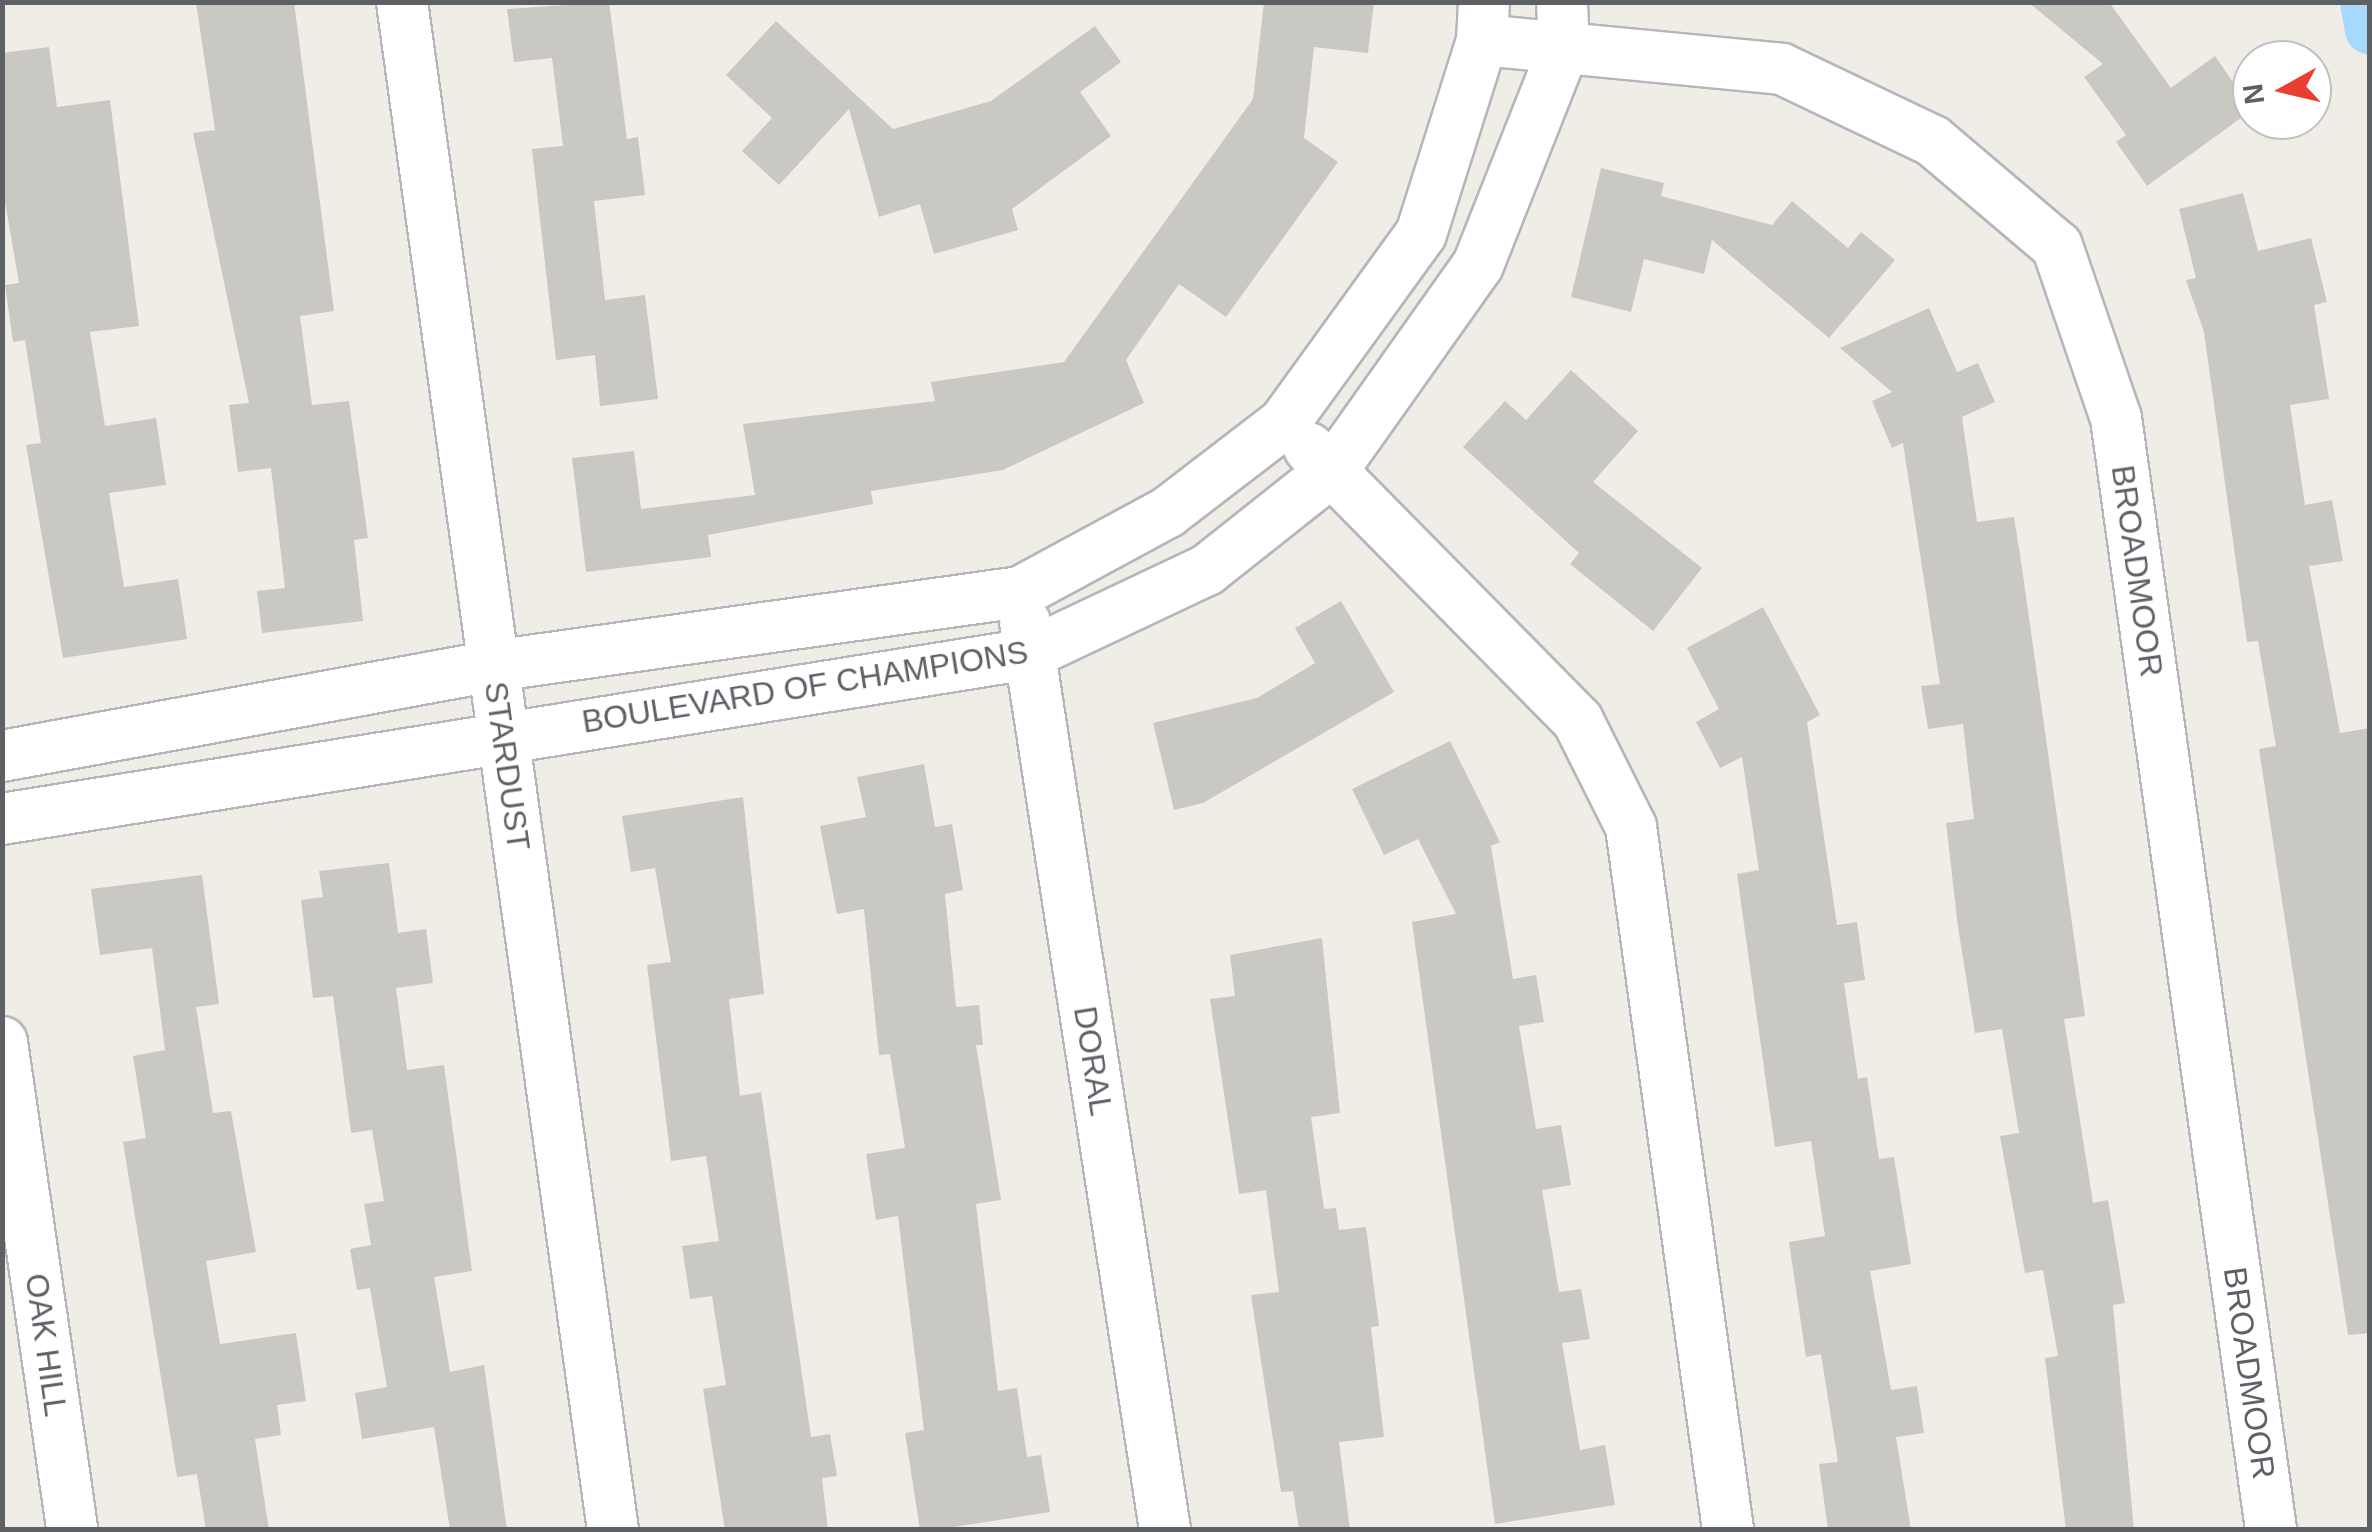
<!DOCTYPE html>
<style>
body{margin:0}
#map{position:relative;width:2372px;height:1532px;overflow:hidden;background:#efede6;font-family:Arial,sans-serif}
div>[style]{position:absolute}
.canal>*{height:50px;margin:-25px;padding:0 25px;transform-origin:25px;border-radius:25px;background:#a7d9ff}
.building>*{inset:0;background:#cac8c3}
.roads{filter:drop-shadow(2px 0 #b3b6ba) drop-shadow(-2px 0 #b3b6ba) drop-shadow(0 2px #b3b6ba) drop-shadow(0 -2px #b3b6ba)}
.minor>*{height:50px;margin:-25px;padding:0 25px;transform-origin:25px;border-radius:25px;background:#fff}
span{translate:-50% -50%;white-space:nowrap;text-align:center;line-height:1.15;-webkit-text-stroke:8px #fff;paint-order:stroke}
.street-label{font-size:32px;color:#5d6166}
.frame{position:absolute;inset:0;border:5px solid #5d6166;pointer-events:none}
.north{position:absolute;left:2232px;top:40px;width:100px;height:100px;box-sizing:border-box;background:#fff;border:2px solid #bec0c2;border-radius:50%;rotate:262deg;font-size:28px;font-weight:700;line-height:40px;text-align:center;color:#5d6166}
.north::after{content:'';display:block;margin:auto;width:35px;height:45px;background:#e93f32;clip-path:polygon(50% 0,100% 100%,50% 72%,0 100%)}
</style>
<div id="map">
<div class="canal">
<div style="left:2365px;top:2px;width:28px;rotate:80deg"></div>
</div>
<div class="building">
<div style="clip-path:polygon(196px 2px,294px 2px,334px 311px,300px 316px,312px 405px,349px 401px,368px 538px,354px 540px,363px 621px,262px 633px,257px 591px,285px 588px,271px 468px,238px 472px,229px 405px,249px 403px,193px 133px,215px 130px)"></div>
<div style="clip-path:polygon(609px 2px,627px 139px,638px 137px,645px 195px,594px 201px,605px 300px,645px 295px,658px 399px,600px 406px,595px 355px,556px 360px,532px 149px,563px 146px,552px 58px,514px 62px,507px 9px)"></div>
<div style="clip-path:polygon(1264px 2px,1374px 2px,1368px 53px,1314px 47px,1304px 138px,1338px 162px,1226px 317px,1179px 284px,1126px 360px,1144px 403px,1003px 470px,871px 491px,873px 504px,708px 535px,711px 557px,586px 572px,572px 458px,634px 451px,641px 509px,755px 495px,743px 424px,935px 401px,931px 382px,1064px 362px,1253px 99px)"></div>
<div style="clip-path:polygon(2028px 2px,2109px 2px,2171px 88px,2215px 56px,2252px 110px,2147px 186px,2116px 142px,2126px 135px,2084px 77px,2103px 64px)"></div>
<div style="clip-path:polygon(776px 21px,893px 129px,991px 101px,1095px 26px,1121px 62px,1080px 92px,1111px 136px,1012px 209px,1018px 230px,934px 254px,920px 204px,879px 217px,849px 109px,779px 185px,742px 151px,772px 118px,726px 75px)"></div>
<div style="clip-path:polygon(49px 47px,57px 107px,110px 100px,139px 326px,90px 332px,105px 426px,156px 418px,166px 485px,109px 493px,124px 587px,178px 579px,187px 639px,63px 658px,26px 445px,41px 443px,25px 340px,13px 342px,5px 285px,19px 283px,2px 184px,2px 53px)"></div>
<div style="clip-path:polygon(1601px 168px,1664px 183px,1661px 196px,1772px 225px,1792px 201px,1848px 248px,1861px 232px,1895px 260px,1829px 338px,1712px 240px,1704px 274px,1644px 259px,1631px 312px,1571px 297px)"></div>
<div style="clip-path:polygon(2243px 193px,2258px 251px,2311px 238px,2327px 302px,2314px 305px,2329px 399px,2290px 405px,2305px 505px,2332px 500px,2343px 561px,2309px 566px,2340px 733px,2370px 728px,2370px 1333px,2348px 1335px,2259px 749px,2276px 746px,2258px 641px,2247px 642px,2204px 332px,2186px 280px,2196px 278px,2179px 209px)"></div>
<div style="clip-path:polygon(1929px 308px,1957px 372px,1978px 363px,1995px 402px,1962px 417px,1977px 522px,2014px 517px,2022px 568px,2085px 1016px,2064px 1019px,2093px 1203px,2108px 1200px,2125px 1303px,2113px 1305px,2134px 1530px,2066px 1530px,2045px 1358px,2058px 1356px,2043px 1270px,2025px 1273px,2000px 1136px,2019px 1133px,2002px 1029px,1975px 1033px,1958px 927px,1946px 823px,1974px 819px,1963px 724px,1928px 729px,1921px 686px,1940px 684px,1903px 443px,1892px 448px,1872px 401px,1892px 392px,1840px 348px)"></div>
<div style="clip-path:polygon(1571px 370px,1638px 431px,1593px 482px,1702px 568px,1653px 631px,1570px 564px,1579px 553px,1463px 447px,1505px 401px,1526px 420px)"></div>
<div style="clip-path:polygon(1341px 601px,1394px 692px,1203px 803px,1174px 810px,1153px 723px,1257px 698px,1315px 663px,1295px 628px)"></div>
<div style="clip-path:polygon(1763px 607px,1820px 715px,1807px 722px,1837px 925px,1857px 922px,1865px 980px,1844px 983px,1858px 1079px,1867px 1077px,1879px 1159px,1894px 1157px,1911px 1264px,1870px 1271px,1891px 1390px,1917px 1386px,1924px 1433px,1896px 1437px,1911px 1530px,1828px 1530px,1819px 1464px,1838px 1462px,1821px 1354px,1806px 1357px,1789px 1242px,1825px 1236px,1811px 1141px,1775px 1147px,1737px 874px,1759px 870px,1742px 757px,1720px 768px,1696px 722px,1719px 709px,1687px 648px)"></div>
<div style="clip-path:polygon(1450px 741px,1500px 842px,1491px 846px,1513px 979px,1536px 975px,1544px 1022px,1519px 1026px,1536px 1129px,1561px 1125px,1571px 1185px,1542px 1190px,1559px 1292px,1581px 1289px,1590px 1339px,1562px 1343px,1580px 1450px,1605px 1445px,1615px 1505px,1495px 1524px,1412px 922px,1456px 914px,1418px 839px,1384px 855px,1352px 789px)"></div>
<div style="clip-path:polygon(924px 764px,935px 827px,952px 824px,963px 890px,945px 894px,956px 1007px,979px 1005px,983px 1045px,976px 1045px,1001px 1200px,976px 1204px,998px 1391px,1017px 1388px,1027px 1457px,1041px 1455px,1050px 1512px,934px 1530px,920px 1530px,905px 1433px,924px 1430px,898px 1216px,876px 1220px,866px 1154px,905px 1148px,890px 1054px,879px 1055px,864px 909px,837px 914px,820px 826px,866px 817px,857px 777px)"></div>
<div style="clip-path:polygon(743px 797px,764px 994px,729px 999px,740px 1096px,761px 1092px,811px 1437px,830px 1434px,837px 1476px,822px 1478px,828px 1530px,725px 1530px,703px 1389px,726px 1385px,712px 1296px,690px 1299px,682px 1246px,719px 1241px,706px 1156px,671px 1161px,647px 965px,671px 962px,655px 868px,631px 872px,622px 816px)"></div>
<div style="clip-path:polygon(389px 863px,398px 933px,426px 929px,433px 983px,396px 988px,407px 1070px,444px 1065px,472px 1271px,434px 1277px,450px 1372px,484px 1365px,507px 1530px,450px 1530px,434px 1427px,362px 1439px,355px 1393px,387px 1387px,370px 1288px,357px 1290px,350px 1249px,371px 1245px,364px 1204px,384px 1201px,372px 1130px,351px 1133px,333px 996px,313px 998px,301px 900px,323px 897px,319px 871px)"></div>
<div style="clip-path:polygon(202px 875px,219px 1004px,196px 1007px,213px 1113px,231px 1111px,256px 1252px,206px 1261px,220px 1344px,296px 1333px,306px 1401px,277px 1405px,281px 1435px,255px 1439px,269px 1530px,206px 1530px,197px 1474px,177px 1477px,123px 1142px,146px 1138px,133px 1056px,165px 1050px,152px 948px,100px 955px,91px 889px)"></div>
<div style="clip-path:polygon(1322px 938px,1340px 1113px,1311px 1117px,1324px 1209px,1336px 1208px,1339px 1230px,1366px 1227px,1379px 1326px,1371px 1327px,1384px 1437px,1339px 1442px,1350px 1530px,1299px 1530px,1293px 1491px,1281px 1492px,1251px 1295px,1279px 1292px,1266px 1190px,1239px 1194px,1210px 999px,1235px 996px,1230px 955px)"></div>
</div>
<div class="roads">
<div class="minor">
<div style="left:402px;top:2px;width:1542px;rotate:82.14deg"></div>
<div style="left:1482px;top:40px;width:301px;rotate:5.5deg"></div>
<div style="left:1782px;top:69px;width:167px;rotate:25.5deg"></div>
<div style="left:1933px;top:141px;width:162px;rotate:40.3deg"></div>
<div style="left:2057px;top:246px;width:182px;rotate:71.1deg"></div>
<div style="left:2116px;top:418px;width:1123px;rotate:82.06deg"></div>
<div style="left:1309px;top:448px;width:383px;rotate:45.4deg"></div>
<div style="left:1578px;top:721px;width:119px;rotate:63.4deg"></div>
<div style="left:1631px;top:827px;width:710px;rotate:82.14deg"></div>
<div style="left:1025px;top:622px;width:919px;rotate:81.23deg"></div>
<div style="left:2px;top:756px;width:499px;rotate:-10.4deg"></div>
<div style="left:493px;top:666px;width:532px;rotate:-7.99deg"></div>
<div style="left:1020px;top:592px;width:168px;rotate:-28.4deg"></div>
<div style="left:1168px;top:512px;width:146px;rotate:-37.5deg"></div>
<div style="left:1284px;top:423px;width:233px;rotate:-54.1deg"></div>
<div style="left:1421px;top:234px;width:203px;rotate:-72.5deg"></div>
<div style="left:1482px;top:40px;width:38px;rotate:-87deg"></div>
<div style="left:2px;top:819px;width:1040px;rotate:-9.13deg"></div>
<div style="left:1029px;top:654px;width:197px;rotate:-25.3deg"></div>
<div style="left:1207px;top:570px;width:159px;rotate:-38.4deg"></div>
<div style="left:1332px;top:471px;width:252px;rotate:-54.7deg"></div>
<div style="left:1478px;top:265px;width:233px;rotate:-68.4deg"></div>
<div style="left:1564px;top:48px;width:46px;rotate:-92.5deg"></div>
<div style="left:2px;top:1042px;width:493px;rotate:81.8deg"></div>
</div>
</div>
<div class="street-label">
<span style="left:2137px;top:571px;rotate:82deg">BROADMOOR</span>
<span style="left:805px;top:687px;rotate:-9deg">BOULEVARD OF CHAMPIONS</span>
<span style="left:507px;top:766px;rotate:82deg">STARDUST</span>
<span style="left:1093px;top:1061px;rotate:81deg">DORAL</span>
<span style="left:46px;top:1345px;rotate:82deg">OAK HILL</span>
<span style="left:2249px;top:1373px;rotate:82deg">BROADMOOR</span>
</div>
<div class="frame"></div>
<div class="north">N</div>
</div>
